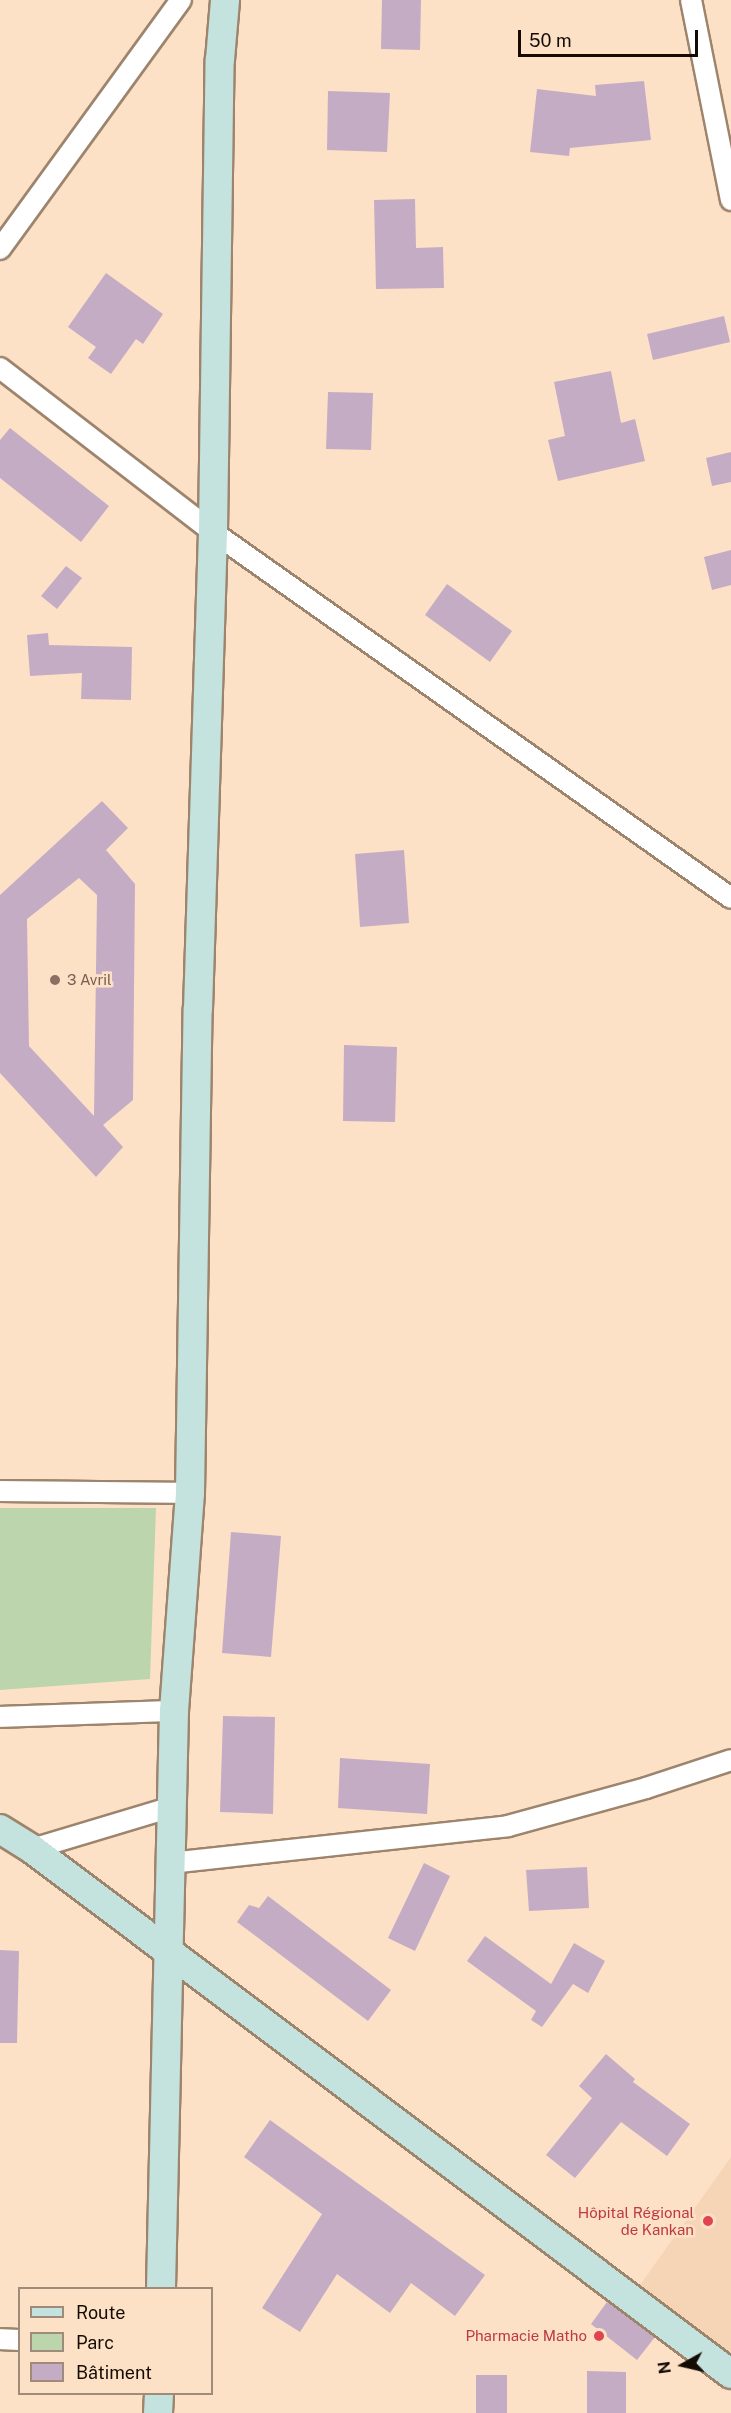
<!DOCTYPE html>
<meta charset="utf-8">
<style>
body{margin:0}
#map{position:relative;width:731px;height:2413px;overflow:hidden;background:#fce1c7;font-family:"Public Sans",sans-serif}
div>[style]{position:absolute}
.built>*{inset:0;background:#f6d5b6}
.green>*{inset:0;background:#bcd5ac}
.building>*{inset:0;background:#c5acc5}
.roads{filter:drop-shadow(2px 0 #9d846d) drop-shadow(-2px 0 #9d846d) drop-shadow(0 2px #9d846d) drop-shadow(0 -2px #9d846d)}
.street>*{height:20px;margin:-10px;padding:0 10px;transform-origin:10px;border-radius:10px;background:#fff}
.secondary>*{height:28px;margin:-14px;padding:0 14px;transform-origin:14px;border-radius:14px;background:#c4e2de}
.dots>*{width:16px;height:16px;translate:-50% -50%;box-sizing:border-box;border:3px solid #fce1c7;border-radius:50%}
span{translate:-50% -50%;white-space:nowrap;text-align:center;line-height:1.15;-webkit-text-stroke:5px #fce1c7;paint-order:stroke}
.education-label{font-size:15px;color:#785e54}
.left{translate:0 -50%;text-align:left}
.health-label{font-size:15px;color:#be3a42}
.right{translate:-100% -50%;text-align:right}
.legend{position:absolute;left:18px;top:2287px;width:195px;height:108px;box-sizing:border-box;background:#fce1c7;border:2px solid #9f8b79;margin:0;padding:8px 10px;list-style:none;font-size:18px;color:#130b04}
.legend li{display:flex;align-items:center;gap:12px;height:30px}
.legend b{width:30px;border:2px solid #9f8b79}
.north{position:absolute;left:653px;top:2335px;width:60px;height:60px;-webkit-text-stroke:4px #fce1c7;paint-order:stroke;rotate:262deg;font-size:16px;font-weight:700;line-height:24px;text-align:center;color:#130b04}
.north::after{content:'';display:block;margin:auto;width:21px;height:27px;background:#130b04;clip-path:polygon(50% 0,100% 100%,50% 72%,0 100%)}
.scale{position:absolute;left:518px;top:30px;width:180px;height:27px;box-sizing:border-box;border:3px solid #130b04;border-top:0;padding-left:8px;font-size:18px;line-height:21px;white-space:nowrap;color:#130b04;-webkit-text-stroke:4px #fce1c7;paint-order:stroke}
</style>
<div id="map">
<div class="built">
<div style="clip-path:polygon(731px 2157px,731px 2355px,640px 2285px)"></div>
</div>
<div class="green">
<div style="clip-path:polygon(0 1508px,156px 1508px,150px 1679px,0 1690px)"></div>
</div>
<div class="building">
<div style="clip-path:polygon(382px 0,421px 0,420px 50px,381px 49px)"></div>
<div style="clip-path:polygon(644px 81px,651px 140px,570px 148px,569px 156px,530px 152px,537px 89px,596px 96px,595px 85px)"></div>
<div style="clip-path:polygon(328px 91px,390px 93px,387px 152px,327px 150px)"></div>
<div style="clip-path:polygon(415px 199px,416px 248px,443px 247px,444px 288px,376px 289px,374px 200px)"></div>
<div style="clip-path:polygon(106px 273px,163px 314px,143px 344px,136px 339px,111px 374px,88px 358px,96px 347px,68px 327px)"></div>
<div style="clip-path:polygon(724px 316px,730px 342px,653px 360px,647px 334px)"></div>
<div style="clip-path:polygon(611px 371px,621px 423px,635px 419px,645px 461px,558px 481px,548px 440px,565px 436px,554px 382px)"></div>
<div style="clip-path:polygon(328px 392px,373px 393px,371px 450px,326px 449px)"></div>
<div style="clip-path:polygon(10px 428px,109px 506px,81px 542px,0 478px,0 440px)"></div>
<div style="clip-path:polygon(731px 452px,731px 482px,712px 486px,706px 458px)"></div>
<div style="clip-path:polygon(731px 550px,731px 585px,712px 590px,704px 557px)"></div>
<div style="clip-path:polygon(66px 566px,82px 578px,57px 609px,41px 596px)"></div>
<div style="clip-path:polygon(447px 584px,512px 631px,490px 662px,425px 615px)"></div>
<div style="clip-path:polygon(48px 633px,49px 645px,132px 647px,131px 700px,81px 699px,82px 673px,30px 676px,27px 635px)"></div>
<div style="clip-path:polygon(evenodd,102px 801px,128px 828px,106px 850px,135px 884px,133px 1100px,103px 1125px,123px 1147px,96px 1177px,0 1073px,0 895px,102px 801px,79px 878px,97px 895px,94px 1116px,29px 1046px,27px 919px,79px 878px)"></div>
<div style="clip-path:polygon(404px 850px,409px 923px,360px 927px,355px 854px)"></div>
<div style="clip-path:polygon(344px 1045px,397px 1047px,395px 1122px,343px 1121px)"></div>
<div style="clip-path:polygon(231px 1532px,281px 1536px,271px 1657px,222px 1653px)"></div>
<div style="clip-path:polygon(223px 1716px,275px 1717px,273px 1814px,220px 1812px)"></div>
<div style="clip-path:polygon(340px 1758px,430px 1764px,427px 1814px,338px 1808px)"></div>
<div style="clip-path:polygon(424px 1863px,450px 1876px,415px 1951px,388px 1938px)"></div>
<div style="clip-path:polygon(587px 1867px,589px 1908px,529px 1911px,526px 1870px)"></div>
<div style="clip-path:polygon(268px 1896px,391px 1990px,368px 2021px,237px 1922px,249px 1905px,259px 1908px)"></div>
<div style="clip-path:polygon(485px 1936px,551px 1984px,574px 1943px,605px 1961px,588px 1993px,573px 1984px,542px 2027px,531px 2020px,536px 2011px,467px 1961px)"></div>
<div style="clip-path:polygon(0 1950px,19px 1951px,17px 2043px,0 2043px)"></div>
<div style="clip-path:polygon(606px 2054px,635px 2079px,633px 2082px,690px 2124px,667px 2156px,621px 2122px,575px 2178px,546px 2155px,592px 2098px,579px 2086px)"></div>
<div style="clip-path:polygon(270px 2120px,485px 2275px,455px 2316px,411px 2283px,390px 2313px,337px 2274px,300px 2332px,262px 2308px,322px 2214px,244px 2157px)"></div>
<div style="clip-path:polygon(607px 2302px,655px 2337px,637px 2360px,591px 2324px)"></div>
<div style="clip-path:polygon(587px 2371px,626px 2372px,626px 2413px,587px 2413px)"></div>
<div style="clip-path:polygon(476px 2375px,507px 2375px,507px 2413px,476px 2413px)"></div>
</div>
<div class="roads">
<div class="street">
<div style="left:691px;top:0;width:204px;rotate:78.7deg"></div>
<div style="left:0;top:249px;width:308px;rotate:-54deg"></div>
<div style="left:0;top:368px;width:269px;rotate:37.6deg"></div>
<div style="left:213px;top:532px;width:634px;rotate:35.24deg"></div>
<div style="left:0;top:1491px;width:190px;rotate:0.6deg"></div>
<div style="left:0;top:1717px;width:174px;rotate:-2deg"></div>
<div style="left:32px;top:1849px;width:146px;rotate:-16.7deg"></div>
<div style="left:170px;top:1863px;width:340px;rotate:-6.2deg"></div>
<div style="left:508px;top:1826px;width:143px;rotate:-15.4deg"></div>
<div style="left:646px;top:1788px;width:89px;rotate:-18.2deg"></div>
<div style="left:0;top:2339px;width:20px;rotate:3deg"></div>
</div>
<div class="secondary">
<div style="left:0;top:1829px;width:38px;rotate:32deg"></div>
<div style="left:32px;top:1849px;width:874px;rotate:36.91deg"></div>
<div style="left:161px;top:2288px;width:577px;rotate:-88.71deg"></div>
<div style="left:174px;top:1711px;width:219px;rotate:-85.8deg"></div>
<div style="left:190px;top:1493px;width:484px;rotate:-89.1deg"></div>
<div style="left:198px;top:1009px;width:477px;rotate:-88.2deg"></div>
<div style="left:213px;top:532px;width:472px;rotate:-89.2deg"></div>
<div style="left:220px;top:60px;width:60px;rotate:-85.2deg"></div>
<div style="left:158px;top:2413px;width:19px;rotate:-87deg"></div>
</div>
</div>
<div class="dots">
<div style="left:55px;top:980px;background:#8d6e63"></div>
<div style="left:708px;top:2221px;background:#e0444e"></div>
<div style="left:599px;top:2336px;background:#e0444e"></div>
</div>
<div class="education-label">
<span class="left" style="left:67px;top:980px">3 Avril</span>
</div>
<div class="health-label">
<span class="right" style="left:694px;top:2221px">Hôpital Régional<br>de Kankan</span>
<span class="right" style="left:587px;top:2336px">Pharmacie Matho</span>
</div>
<ul class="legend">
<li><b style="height:8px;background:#c4e2de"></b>Route</li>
<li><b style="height:16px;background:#bcd5ac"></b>Parc</li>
<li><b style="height:16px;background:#c5acc5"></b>Bâtiment</li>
</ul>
<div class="north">N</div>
<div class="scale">50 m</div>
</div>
